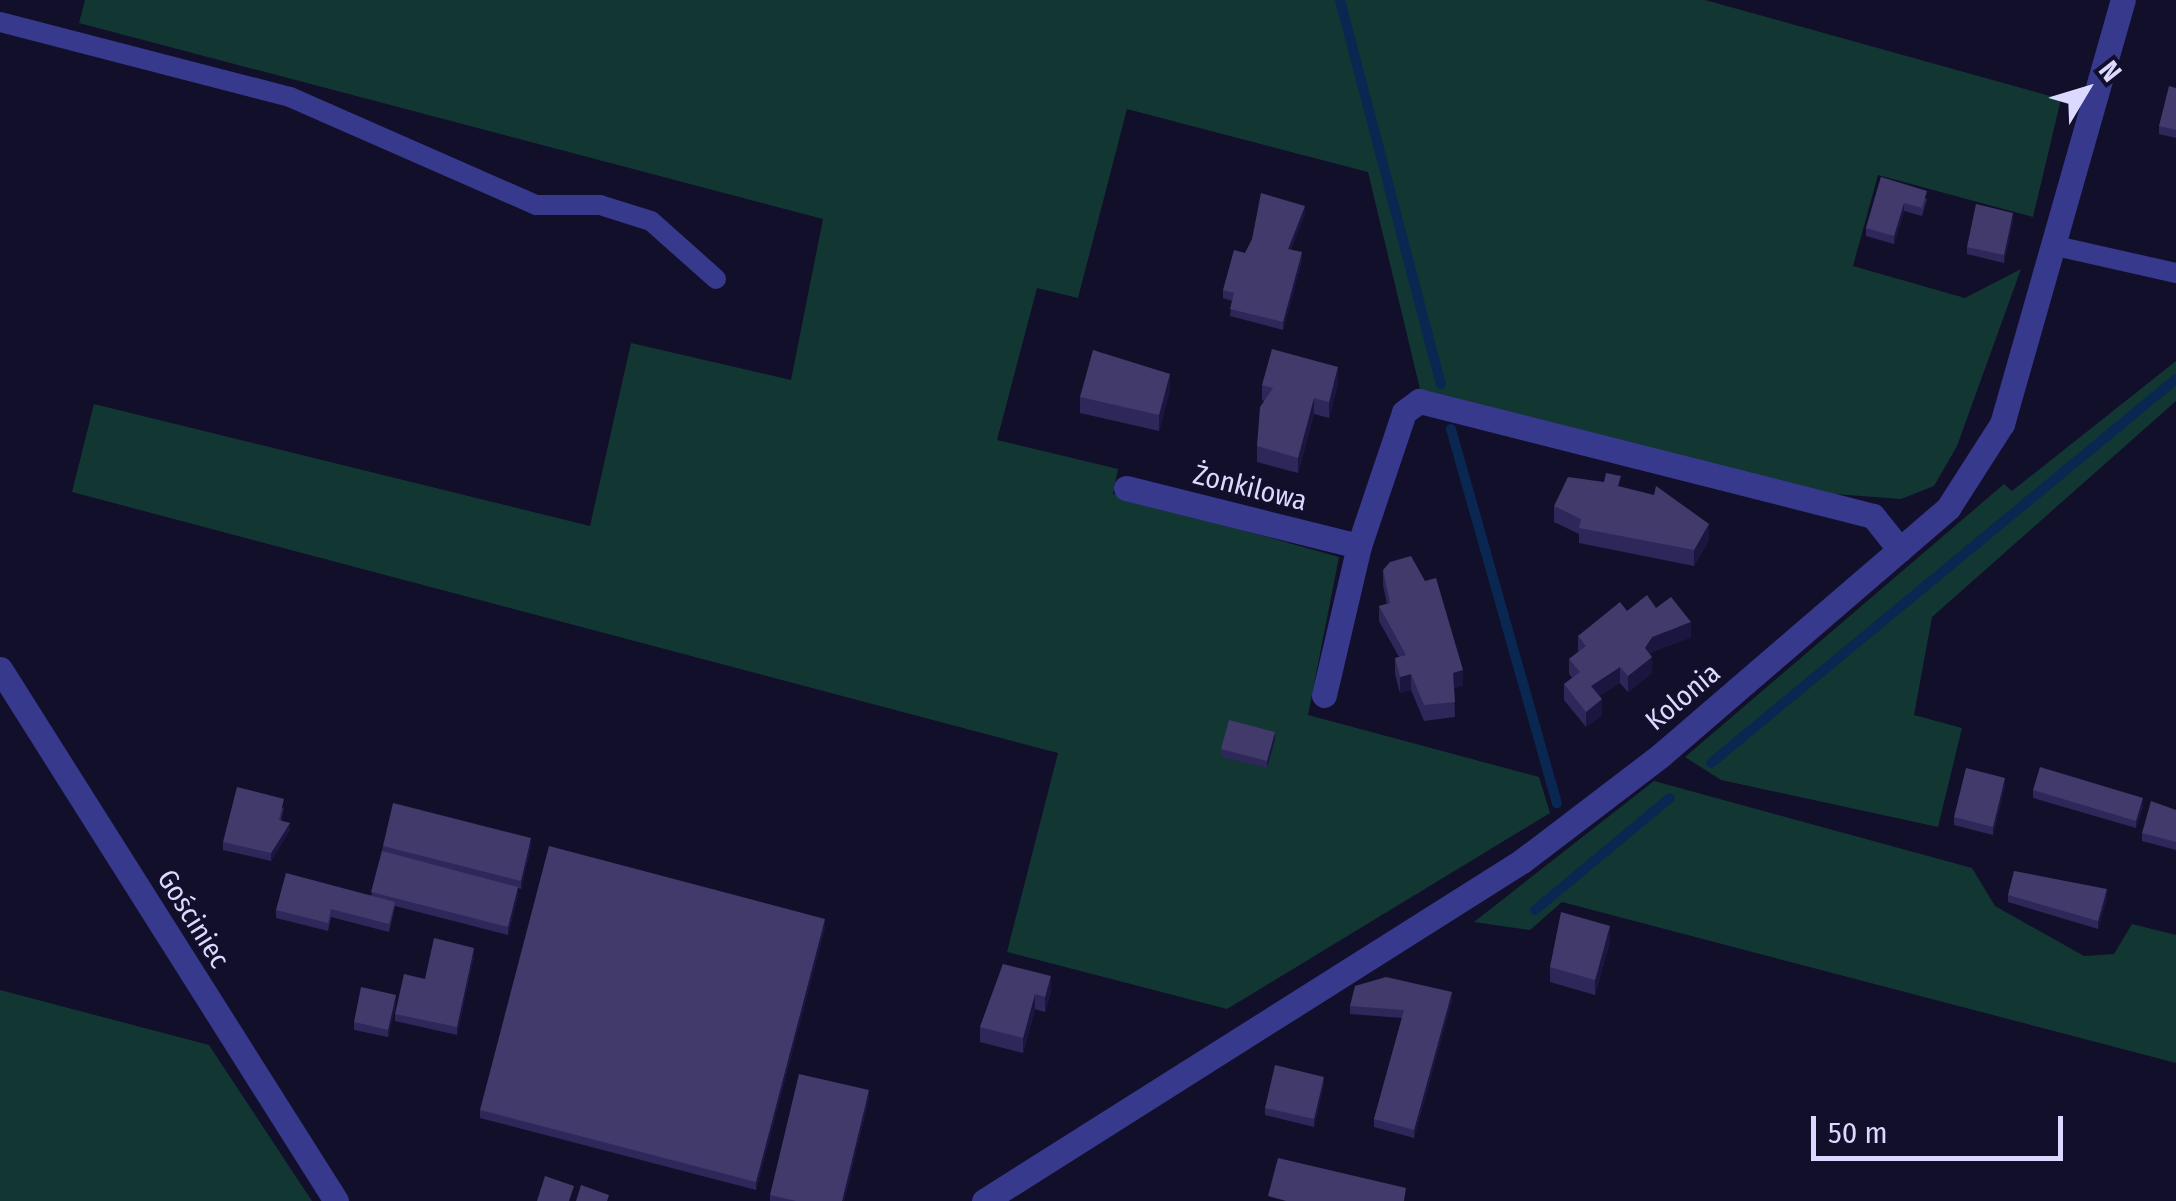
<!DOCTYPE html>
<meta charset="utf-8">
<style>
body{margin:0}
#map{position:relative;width:2176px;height:1201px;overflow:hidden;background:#120f2b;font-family:"Fira Sans Condensed",sans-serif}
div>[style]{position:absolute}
.green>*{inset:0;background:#123632}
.stream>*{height:10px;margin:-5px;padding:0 5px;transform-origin:5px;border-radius:5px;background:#092750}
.lane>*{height:20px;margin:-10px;padding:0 10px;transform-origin:10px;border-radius:10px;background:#37398d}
.street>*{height:25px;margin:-12.5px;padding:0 12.5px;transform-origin:12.5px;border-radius:12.5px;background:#37398d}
.wall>*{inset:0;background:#2e2759}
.shaded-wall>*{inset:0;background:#1b163f}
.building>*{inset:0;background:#413a6b}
span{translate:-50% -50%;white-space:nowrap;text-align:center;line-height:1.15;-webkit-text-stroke:8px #120f2b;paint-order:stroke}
.street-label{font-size:28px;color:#dbd9ff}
.north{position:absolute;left:2036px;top:40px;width:100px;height:100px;-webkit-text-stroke:8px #120f2b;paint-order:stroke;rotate:52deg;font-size:28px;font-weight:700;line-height:40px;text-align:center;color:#dbd9ff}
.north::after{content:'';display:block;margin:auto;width:35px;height:45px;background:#dbd9ff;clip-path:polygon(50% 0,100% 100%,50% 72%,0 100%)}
.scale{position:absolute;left:1811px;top:1116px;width:252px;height:45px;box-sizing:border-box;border:5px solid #dbd9ff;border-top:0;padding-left:12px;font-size:30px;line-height:35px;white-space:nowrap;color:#dbd9ff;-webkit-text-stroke:8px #120f2b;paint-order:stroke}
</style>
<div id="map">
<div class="green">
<div style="clip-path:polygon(85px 0,1705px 0,2061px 99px,2033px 217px,1878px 175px,1853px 266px,1965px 298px,2021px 269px,1957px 446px,1934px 486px,1901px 499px,1834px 494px,1420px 389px,1368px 172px,1127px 109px,1078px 298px,1037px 288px,997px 440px,1118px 469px,1113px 494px,1339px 557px,1308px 715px,1539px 777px,1550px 813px,1227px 1009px,1007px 952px,1058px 753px,72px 492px,94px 404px,590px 526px,631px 343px,791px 380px,823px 219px,79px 23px)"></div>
<div style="clip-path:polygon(2176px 361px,2176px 401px,1932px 617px,1914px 715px,1962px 728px,1938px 827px,1721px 780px,1685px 757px,2004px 484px,2012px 491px)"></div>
<div style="clip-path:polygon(1654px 781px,1972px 868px,1995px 906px,2084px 956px,2114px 954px,2132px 924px,2176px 935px,2176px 1063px,1562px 902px,1530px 930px,1474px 922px)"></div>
<div style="clip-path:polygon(0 990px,209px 1045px,312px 1201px,0 1201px)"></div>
</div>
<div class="stream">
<div style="left:1340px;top:0;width:397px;rotate:75.3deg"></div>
<div style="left:1451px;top:429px;width:389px;rotate:74.2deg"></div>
<div style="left:1711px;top:763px;width:603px;rotate:-39.55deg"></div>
<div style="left:1535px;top:910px;width:175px;rotate:-39.7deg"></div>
</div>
<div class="lane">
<div style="left:0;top:22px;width:300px;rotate:14.5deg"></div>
<div style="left:290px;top:97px;width:269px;rotate:23.7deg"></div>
<div style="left:536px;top:205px;width:64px"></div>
<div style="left:600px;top:205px;width:53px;rotate:17.4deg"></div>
<div style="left:651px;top:221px;width:87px;rotate:41.7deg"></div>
<div style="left:2056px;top:246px;width:123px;rotate:12.7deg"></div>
</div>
<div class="street">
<div style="left:1126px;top:488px;width:240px;rotate:14deg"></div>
<div style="left:0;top:669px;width:629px;rotate:57.72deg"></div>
<div style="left:1324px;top:695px;width:153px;rotate:-76.8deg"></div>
<div style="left:1359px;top:546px;width:141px;rotate:-71.4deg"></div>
<div style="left:1404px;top:412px;width:19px;rotate:-36deg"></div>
<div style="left:1419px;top:401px;width:468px;rotate:14.2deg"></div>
<div style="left:1873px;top:516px;width:43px;rotate:51.5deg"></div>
<div style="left:984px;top:1201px;width:636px;rotate:-32.29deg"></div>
<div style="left:1522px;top:861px;width:175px;rotate:-37.3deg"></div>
<div style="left:1661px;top:755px;width:379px;rotate:-40.7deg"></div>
<div style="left:1948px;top:508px;width:100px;rotate:-57.3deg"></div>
<div style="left:2002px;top:424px;width:441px;rotate:-74.1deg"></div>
</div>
<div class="wall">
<div style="clip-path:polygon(2176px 88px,2176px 138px,2159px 134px,2159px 126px)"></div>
<div style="clip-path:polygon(1881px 177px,1927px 199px,1922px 216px,1904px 211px,1894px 244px,1866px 236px,1866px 228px)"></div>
<div style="clip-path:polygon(1305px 213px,1291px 249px,1302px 260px,1283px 330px,1230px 316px,1232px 301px,1223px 298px,1223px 290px,1245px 253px)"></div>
<div style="clip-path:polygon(2013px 220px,2004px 263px,1967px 254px,1967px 247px)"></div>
<div style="clip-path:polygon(1338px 383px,1329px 418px,1314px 414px,1298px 473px,1257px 462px,1257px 446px,1264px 401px,1262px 400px,1262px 385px)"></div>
<div style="clip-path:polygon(1170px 390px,1159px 431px,1080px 413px,1080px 397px)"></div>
<div style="clip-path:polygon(1621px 487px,1709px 540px,1694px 566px,1579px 543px,1579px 534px,1554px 522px,1554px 506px)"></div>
<div style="clip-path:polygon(1383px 570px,1463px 685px,1454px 688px,1455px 717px,1424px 721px,1411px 690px,1400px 693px,1395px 674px,1395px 658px,1399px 657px,1379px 621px,1379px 606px,1387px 604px,1383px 585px)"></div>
<div style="clip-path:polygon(1656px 608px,1691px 637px,1652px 652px,1650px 655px,1652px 673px,1628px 692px,1620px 683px,1599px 696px,1602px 715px,1586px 727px,1564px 700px,1564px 684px,1572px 678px,1569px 674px,1569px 659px,1578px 652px,1578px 636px,1627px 611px)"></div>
<div style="clip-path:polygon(1275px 740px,1267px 768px,1221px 757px,1221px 749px)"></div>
<div style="clip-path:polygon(2005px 785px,1993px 835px,1954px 825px,1954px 817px)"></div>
<div style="clip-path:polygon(2033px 790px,2143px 806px,2136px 828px,2033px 798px)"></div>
<div style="clip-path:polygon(284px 807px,281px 820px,290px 830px,271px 861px,223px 850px,223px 842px)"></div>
<div style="clip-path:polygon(2176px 810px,2176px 850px,2142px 841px,2142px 833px)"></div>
<div style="clip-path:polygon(383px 846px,531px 846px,521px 889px,518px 888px,518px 895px,508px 935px,395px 906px,389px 932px,331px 917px,328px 931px,276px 918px,276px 910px,371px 896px)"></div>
<div style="clip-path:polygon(2008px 895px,2107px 897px,2098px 929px,2008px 902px)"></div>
<div style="clip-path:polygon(825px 927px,756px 1190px,480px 1118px,480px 1110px)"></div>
<div style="clip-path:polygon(1610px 941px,1595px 995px,1550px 982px,1550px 967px)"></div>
<div style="clip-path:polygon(474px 956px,457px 1035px,395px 1021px,395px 1014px,425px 979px)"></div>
<div style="clip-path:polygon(1003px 964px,1051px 992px,1045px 1012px,1035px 1009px,1023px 1053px,980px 1042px,980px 1027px)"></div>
<div style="clip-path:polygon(1452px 1000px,1414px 1138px,1374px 1127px,1374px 1119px,1402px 1018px,1350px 1014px,1350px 1006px)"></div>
<div style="clip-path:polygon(396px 1003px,388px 1037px,354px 1030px,354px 1022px)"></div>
<div style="clip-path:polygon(1324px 1084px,1314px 1127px,1265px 1115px,1265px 1108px)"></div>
<div style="clip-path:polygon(869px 1098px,844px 1201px,770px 1201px,770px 1195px)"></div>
</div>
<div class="shaded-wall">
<div style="clip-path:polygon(1904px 203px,1904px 211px,1894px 244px,1894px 236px)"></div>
<div style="clip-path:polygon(1305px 206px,1305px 213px,1288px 256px,1288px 249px)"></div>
<div style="clip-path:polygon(2013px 213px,2013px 220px,2004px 263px,2004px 255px)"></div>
<div style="clip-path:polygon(1302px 252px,1302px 260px,1283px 330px,1283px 322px)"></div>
<div style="clip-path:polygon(1338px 367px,1338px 383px,1329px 418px,1329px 402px)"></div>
<div style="clip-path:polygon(1170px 374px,1170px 390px,1159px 431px,1159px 415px)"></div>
<div style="clip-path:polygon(1314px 398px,1314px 414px,1298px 473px,1298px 458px)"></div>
<div style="clip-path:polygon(1709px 524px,1709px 540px,1694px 566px,1694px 550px)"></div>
<div style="clip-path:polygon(1691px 622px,1691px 637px,1652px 652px,1645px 663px,1645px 648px,1652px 637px)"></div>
<div style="clip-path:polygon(1652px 657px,1652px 673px,1628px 692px,1628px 676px)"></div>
<div style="clip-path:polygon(1620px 667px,1620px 683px,1591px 701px,1591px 686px)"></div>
<div style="clip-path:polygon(1463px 670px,1463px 685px,1453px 688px,1453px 673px)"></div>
<div style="clip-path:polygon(1411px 674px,1411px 690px,1400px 693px,1400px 677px)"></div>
<div style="clip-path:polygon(1602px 699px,1602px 715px,1586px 727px,1586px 712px)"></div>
<div style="clip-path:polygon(1275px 732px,1275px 740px,1267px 768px,1267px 761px)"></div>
<div style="clip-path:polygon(2005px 778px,2005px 785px,1993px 835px,1993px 827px)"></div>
<div style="clip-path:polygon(2143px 798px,2143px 806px,2136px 828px,2136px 821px)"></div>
<div style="clip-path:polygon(290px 823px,290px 830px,271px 861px,271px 853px)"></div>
<div style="clip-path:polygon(531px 838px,531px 846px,521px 889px,521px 881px)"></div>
<div style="clip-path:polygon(518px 887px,518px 895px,508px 935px,508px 927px)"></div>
<div style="clip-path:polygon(2107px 889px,2107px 897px,2098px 929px,2098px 921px)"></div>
<div style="clip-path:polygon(825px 919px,825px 927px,756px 1190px,756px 1182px)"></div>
<div style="clip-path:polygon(1610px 926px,1610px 941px,1595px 995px,1595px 980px)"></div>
<div style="clip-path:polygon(474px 948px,474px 956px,457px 1035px,457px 1027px)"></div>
<div style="clip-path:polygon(1051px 976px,1051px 992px,1045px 1012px,1045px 997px)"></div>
<div style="clip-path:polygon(1452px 992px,1452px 1000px,1414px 1138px,1414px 1130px)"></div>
<div style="clip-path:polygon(1035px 994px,1035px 1009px,1023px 1053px,1023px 1038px)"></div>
<div style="clip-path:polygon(396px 995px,396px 1003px,388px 1037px,388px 1030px)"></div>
<div style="clip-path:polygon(1324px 1077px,1324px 1084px,1314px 1127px,1314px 1119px)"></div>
<div style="clip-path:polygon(869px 1090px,869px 1098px,844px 1201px,842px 1201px)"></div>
</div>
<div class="building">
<div style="clip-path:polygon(2169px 86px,2176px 88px,2176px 130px,2159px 126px)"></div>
<div style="clip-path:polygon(1881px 177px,1927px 191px,1922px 208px,1904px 203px,1894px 236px,1866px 228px)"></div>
<div style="clip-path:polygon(1261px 193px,1305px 206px,1288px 249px,1302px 252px,1283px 322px,1230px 309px,1234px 293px,1223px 290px,1234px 250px,1245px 253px,1252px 239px)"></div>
<div style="clip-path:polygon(1976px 204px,2013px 213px,2004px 255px,1967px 247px)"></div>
<div style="clip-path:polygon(1272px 349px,1338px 367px,1329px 402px,1314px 398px,1298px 458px,1257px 446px,1260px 407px,1273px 388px,1262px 385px)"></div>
<div style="clip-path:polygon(1093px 350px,1170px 374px,1159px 415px,1080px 397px)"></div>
<div style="clip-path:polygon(1606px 473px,1621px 476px,1618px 486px,1654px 495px,1656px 486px,1709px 524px,1694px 550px,1579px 528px,1581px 519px,1554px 506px,1568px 477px,1604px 482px)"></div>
<div style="clip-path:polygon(1411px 556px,1425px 581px,1436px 578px,1463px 670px,1453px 673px,1455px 702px,1424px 705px,1411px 674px,1400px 677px,1395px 658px,1406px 655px,1379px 606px,1390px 603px,1383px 570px,1390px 562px)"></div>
<div style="clip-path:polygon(1647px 595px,1656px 608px,1671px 597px,1691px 622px,1652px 637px,1645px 648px,1652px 657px,1628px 676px,1620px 667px,1591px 686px,1602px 699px,1586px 712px,1564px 684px,1580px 672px,1569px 659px,1586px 646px,1578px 636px,1620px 602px,1627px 611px)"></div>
<div style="clip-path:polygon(1229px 720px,1275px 732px,1267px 761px,1221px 749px)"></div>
<div style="clip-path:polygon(2040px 767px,2143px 798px,2136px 821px,2033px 790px)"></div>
<div style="clip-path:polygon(1966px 768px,2005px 778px,1993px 827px,1954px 817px)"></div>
<div style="clip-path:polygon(237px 787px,284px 799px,279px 820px,290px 823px,271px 853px,223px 842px)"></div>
<div style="clip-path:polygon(2151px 801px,2176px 810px,2176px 842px,2142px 833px)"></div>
<div style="clip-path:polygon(393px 803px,531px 838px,521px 881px,383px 846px)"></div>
<div style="clip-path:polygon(549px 846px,825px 919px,756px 1182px,480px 1110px)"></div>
<div style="clip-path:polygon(382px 851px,518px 887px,508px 927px,371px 892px)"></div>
<div style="clip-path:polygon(2014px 871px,2107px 889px,2098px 921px,2008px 895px)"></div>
<div style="clip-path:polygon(286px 873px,395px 902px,389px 924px,331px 909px,328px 923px,276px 910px)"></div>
<div style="clip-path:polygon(1561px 912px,1610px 926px,1595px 980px,1550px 967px)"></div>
<div style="clip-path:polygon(434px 938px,474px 948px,457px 1027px,395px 1014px,404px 974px,425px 979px)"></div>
<div style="clip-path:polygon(1003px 964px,1051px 976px,1045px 997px,1035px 994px,1023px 1038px,980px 1027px)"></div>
<div style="clip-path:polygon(1386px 977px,1452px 992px,1414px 1130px,1374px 1119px,1404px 1010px,1350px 1006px,1355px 986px)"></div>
<div style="clip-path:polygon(361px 987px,396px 995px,388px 1030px,354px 1022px)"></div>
<div style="clip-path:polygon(1275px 1065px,1324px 1077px,1314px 1119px,1265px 1108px)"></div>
<div style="clip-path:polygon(799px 1074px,869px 1090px,842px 1201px,796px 1201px,770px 1195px)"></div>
<div style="clip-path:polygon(1278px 1158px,1406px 1188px,1404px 1201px,1286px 1201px,1268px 1196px)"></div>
<div style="clip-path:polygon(545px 1176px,574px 1186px,569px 1201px,537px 1201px)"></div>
<div style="clip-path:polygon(581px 1185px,609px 1195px,607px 1201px,576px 1201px)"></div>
</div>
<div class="street-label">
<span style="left:1250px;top:488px;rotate:14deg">Żonkilowa</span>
<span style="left:1683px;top:697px;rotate:-40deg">Kolonia</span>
<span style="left:193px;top:919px;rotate:58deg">Gościniec</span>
</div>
<div class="north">N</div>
<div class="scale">50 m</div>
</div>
